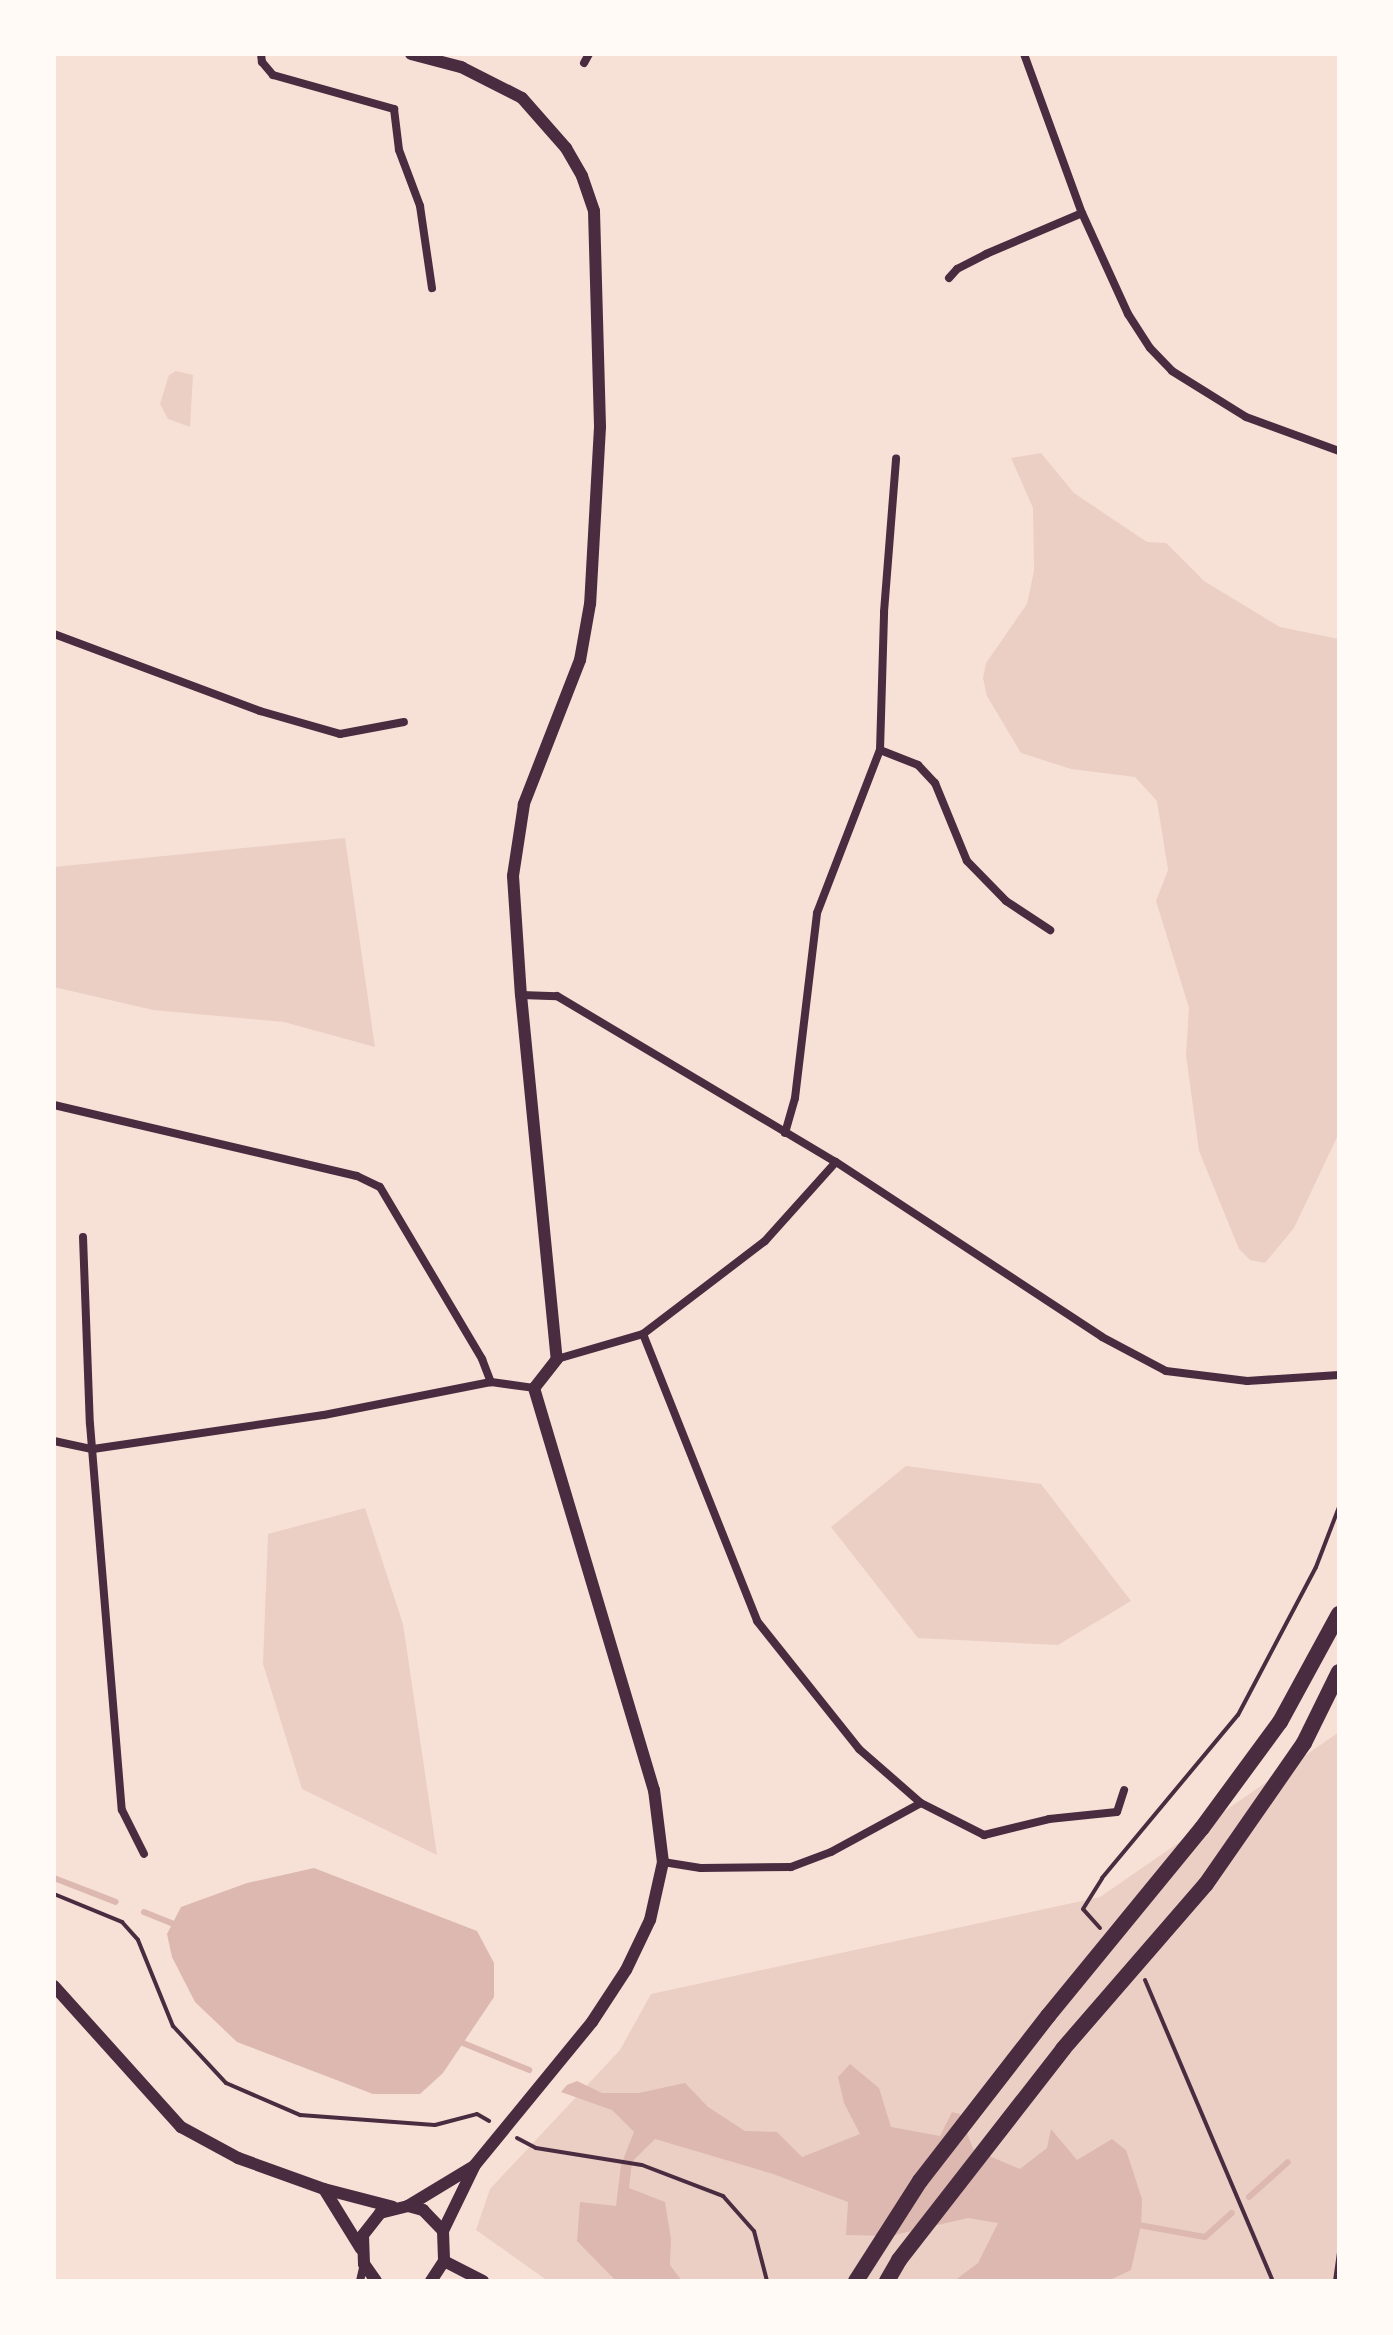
<!DOCTYPE html>
<style>
body{margin:0}
#map{position:relative;width:1393px;height:2335px;overflow:hidden;background:#f7e1d7;font-family:"Work Sans",sans-serif}
div>[style]{position:absolute}
.green>*{inset:0;background:#ebcfc5}
.water>*{inset:0;background:#dcb8b0}
.stream>*{height:6px;margin:-3px;padding:0 3px;transform-origin:3px;border-radius:3px;background:#dcb8b0}
.path>*{height:4px;margin:-2px;padding:0 2px;transform-origin:2px;border-radius:2px;background:#4a2c40}
.minor>*{height:8px;margin:-4px;padding:0 4px;transform-origin:4px;border-radius:4px;background:#4a2c40}
.tertiary>*{height:12px;margin:-6px;padding:0 6px;transform-origin:6px;border-radius:6px;background:#4a2c40}
.primary>*{height:16px;margin:-8px;padding:0 8px;transform-origin:8px;border-radius:8px;background:#4a2c40}
span{translate:-50% -50%;white-space:nowrap;text-align:center;line-height:1.15;-webkit-text-stroke:6px #fffaf5;paint-order:stroke}
.frame{position:absolute;inset:0;border:56px solid #fffaf5;pointer-events:none}
</style>
<div id="map">
<div class="green">
<div style="clip-path:polygon(176px 371px,193px 375px,190px 427px,168px 419px,160px 404px,169px 375px)"></div>
<div style="clip-path:polygon(1041px 453px,1074px 493px,1147px 542px,1166px 543px,1204px 581px,1280px 627px,1339px 639px,1339px 1133px,1294px 1228px,1265px 1263px,1250px 1260px,1239px 1249px,1199px 1151px,1186px 1055px,1189px 1008px,1156px 901px,1168px 870px,1157px 801px,1135px 777px,1071px 769px,1021px 753px,987px 696px,983px 678px,986px 663px,1027px 604px,1034px 571px,1033px 508px,1011px 458px)"></div>
<div style="clip-path:polygon(345px 838px,375px 1047px,284px 1022px,153px 1010px,54px 987px,54px 867px)"></div>
<div style="clip-path:polygon(906px 1466px,1041px 1484px,1131px 1601px,1058px 1645px,918px 1638px,831px 1527px)"></div>
<div style="clip-path:polygon(365px 1508px,403px 1624px,437px 1855px,302px 1789px,263px 1664px,268px 1534px)"></div>
<div style="clip-path:polygon(1339px 1732px,1339px 2281px,548px 2281px,476px 2230px,490px 2189px,620px 2050px,651px 1994px,1100px 1897px)"></div>
</div>
<div class="water">
<div style="clip-path:polygon(314px 1868px,477px 1931px,494px 1963px,494px 1997px,443px 2073px,420px 2094px,373px 2094px,237px 2042px,195px 2002px,172px 1957px,167px 1934px,181px 1907px,247px 1883px)"></div>
<div style="clip-path:polygon(850px 2064px,879px 2088px,891px 2127px,940px 2136px,952px 2112px,960px 2114px,973px 2149px,1020px 2169px,1047px 2148px,1051px 2129px,1077px 2160px,1112px 2139px,1126px 2150px,1142px 2199px,1141px 2225px,1131px 2270px,1108px 2281px,954px 2281px,978px 2263px,998px 2223px,968px 2218px,890px 2236px,846px 2235px,848px 2202px,773px 2174px,655px 2139px,632px 2162px,629px 2188px,665px 2202px,671px 2239px,670px 2265px,682px 2281px,616px 2281px,577px 2241px,580px 2202px,616px 2206px,621px 2165px,634px 2132px,612px 2110px,561px 2092px,567px 2085px,577px 2081px,602px 2093px,639px 2093px,685px 2083px,708px 2107px,745px 2131px,777px 2132px,802px 2157px,860px 2134px,844px 2103px,838px 2077px)"></div>
</div>
<div class="stream">
<div style="left:54px;top:1878px;width:66px;rotate:21.2deg"></div>
<div style="left:144px;top:1912px;width:37px;rotate:22deg"></div>
<div style="left:458px;top:2041px;width:77px;rotate:22.2deg"></div>
<div style="left:1249px;top:2197px;width:52px;rotate:-41.9deg"></div>
<div style="left:1133px;top:2224px;width:73px;rotate:10.2deg"></div>
<div style="left:1205px;top:2237px;width:36px;rotate:-42deg"></div>
</div>
<div class="path">
<div style="left:54px;top:1894px;width:74px;rotate:22.4deg"></div>
<div style="left:122px;top:1922px;width:24px;rotate:48deg"></div>
<div style="left:138px;top:1940px;width:93px;rotate:67.9deg"></div>
<div style="left:173px;top:2026px;width:78px;rotate:47.1deg"></div>
<div style="left:226px;top:2083px;width:81px;rotate:23.4deg"></div>
<div style="left:300px;top:2115px;width:135px;rotate:4.2deg"></div>
<div style="left:435px;top:2125px;width:43px;rotate:-14.7deg"></div>
<div style="left:477px;top:2114px;width:14px;rotate:30deg"></div>
<div style="left:1100px;top:1928px;width:25px;rotate:-132deg"></div>
<div style="left:1083px;top:1909px;width:36px;rotate:-58deg"></div>
<div style="left:1102px;top:1878px;width:212px;rotate:-50.2deg"></div>
<div style="left:1238px;top:1715px;width:167px;rotate:-62.2deg"></div>
<div style="left:1316px;top:1567px;width:64px;rotate:-69deg"></div>
<div style="left:1145px;top:1980px;width:327px;rotate:67deg"></div>
<div style="left:517px;top:2138px;width:21px;rotate:28deg"></div>
<div style="left:536px;top:2148px;width:107px;rotate:9.1deg"></div>
<div style="left:642px;top:2165px;width:87px;rotate:20.9deg"></div>
<div style="left:723px;top:2196px;width:47px;rotate:48.5deg"></div>
<div style="left:754px;top:2231px;width:52px;rotate:75.4deg"></div>
<div style="left:1335px;top:2281px;width:29px;rotate:-82deg"></div>
</div>
<div class="minor">
<div style="left:261px;top:54px;width:8px;rotate:83deg"></div>
<div style="left:262px;top:62px;width:17px;rotate:50deg"></div>
<div style="left:273px;top:75px;width:126px;rotate:15.7deg"></div>
<div style="left:394px;top:109px;width:41px;rotate:83deg"></div>
<div style="left:399px;top:150px;width:60px;rotate:69.4deg"></div>
<div style="left:420px;top:206px;width:83px;rotate:81.7deg"></div>
<div style="left:1024px;top:54px;width:169px;rotate:70deg"></div>
<div style="left:1082px;top:213px;width:111px;rotate:65.5deg"></div>
<div style="left:1128px;top:314px;width:40px;rotate:57.1deg"></div>
<div style="left:1150px;top:348px;width:32px;rotate:46deg"></div>
<div style="left:1172px;top:371px;width:87px;rotate:31.9deg"></div>
<div style="left:1246px;top:417px;width:99px;rotate:20.1deg"></div>
<div style="left:584px;top:63px;width:10px;rotate:-61deg"></div>
<div style="left:949px;top:278px;width:12px;rotate:-48deg"></div>
<div style="left:957px;top:269px;width:33px;rotate:-27deg"></div>
<div style="left:986px;top:254px;width:104px;rotate:-23.1deg"></div>
<div style="left:54px;top:634px;width:220px;rotate:20.5deg"></div>
<div style="left:260px;top:711px;width:83px;rotate:16deg"></div>
<div style="left:340px;top:734px;width:65px;rotate:-10.6deg"></div>
<div style="left:880px;top:750px;width:41px;rotate:21.5deg"></div>
<div style="left:918px;top:765px;width:25px;rotate:47deg"></div>
<div style="left:935px;top:783px;width:84px;rotate:67.7deg"></div>
<div style="left:967px;top:861px;width:56px;rotate:45.7deg"></div>
<div style="left:1006px;top:901px;width:53px;rotate:33.4deg"></div>
<div style="left:521px;top:995px;width:36px;rotate:2deg"></div>
<div style="left:557px;top:996px;width:325px;rotate:30.8deg"></div>
<div style="left:836px;top:1162px;width:318px;rotate:33.3deg"></div>
<div style="left:1102px;top:1337px;width:72px;rotate:28deg"></div>
<div style="left:1166px;top:1371px;width:82px;rotate:7deg"></div>
<div style="left:1247px;top:1381px;width:92px;rotate:-3.7deg"></div>
<div style="left:54px;top:1105px;width:311px;rotate:13.2deg"></div>
<div style="left:357px;top:1176px;width:25px;rotate:26deg"></div>
<div style="left:380px;top:1187px;width:200px;rotate:59.3deg"></div>
<div style="left:482px;top:1359px;width:25px;rotate:69deg"></div>
<div style="left:785px;top:1133px;width:36px;rotate:-74deg"></div>
<div style="left:795px;top:1098px;width:186px;rotate:-83.2deg"></div>
<div style="left:817px;top:913px;width:175px;rotate:-68.9deg"></div>
<div style="left:880px;top:750px;width:138px;rotate:-88.3deg"></div>
<div style="left:884px;top:612px;width:154px;rotate:-85.5deg"></div>
<div style="left:83px;top:1237px;width:187px;rotate:87.9deg"></div>
<div style="left:90px;top:1424px;width:387px;rotate:85.3deg"></div>
<div style="left:122px;top:1810px;width:49px;rotate:63.4deg"></div>
<div style="left:643px;top:1334px;width:309px;rotate:68.3deg"></div>
<div style="left:757px;top:1621px;width:164px;rotate:51.4deg"></div>
<div style="left:859px;top:1749px;width:82px;rotate:41.1deg"></div>
<div style="left:557px;top:1359px;width:90px;rotate:-16.2deg"></div>
<div style="left:643px;top:1334px;width:153px;rotate:-37.3deg"></div>
<div style="left:765px;top:1241px;width:106px;rotate:-48.1deg"></div>
<div style="left:54px;top:1441px;width:40px;rotate:12deg"></div>
<div style="left:93px;top:1449px;width:233px;rotate:-8.4deg"></div>
<div style="left:324px;top:1415px;width:170px;rotate:-11.2deg"></div>
<div style="left:491px;top:1382px;width:43px;rotate:7.9deg"></div>
<div style="left:663px;top:1862px;width:38px;rotate:9deg"></div>
<div style="left:701px;top:1868px;width:90px;rotate:-0.6deg"></div>
<div style="left:791px;top:1867px;width:43px;rotate:-20.6deg"></div>
<div style="left:831px;top:1852px;width:102px;rotate:-28.6deg"></div>
<div style="left:921px;top:1803px;width:71px;rotate:26.9deg"></div>
<div style="left:984px;top:1835px;width:67px;rotate:-13.8deg"></div>
<div style="left:1049px;top:1819px;width:68px;rotate:-5.9deg"></div>
<div style="left:1117px;top:1812px;width:23px;rotate:-72deg"></div>
<div style="left:360px;top:2281px;width:17px;rotate:-77deg"></div>
</div>
<div class="tertiary">
<div style="left:411px;top:54px;width:52px;rotate:14.6deg"></div>
<div style="left:461px;top:67px;width:68px;rotate:26.9deg"></div>
<div style="left:522px;top:98px;width:67px;rotate:48.7deg"></div>
<div style="left:566px;top:148px;width:32px;rotate:60deg"></div>
<div style="left:582px;top:176px;width:37px;rotate:71deg"></div>
<div style="left:594px;top:211px;width:216px;rotate:88.4deg"></div>
<div style="left:600px;top:427px;width:177px;rotate:93.2deg"></div>
<div style="left:590px;top:604px;width:57px;rotate:100.1deg"></div>
<div style="left:580px;top:660px;width:155px;rotate:111.3deg"></div>
<div style="left:524px;top:804px;width:73px;rotate:98.7deg"></div>
<div style="left:513px;top:876px;width:119px;rotate:86.2deg"></div>
<div style="left:521px;top:995px;width:366px;rotate:84.4deg"></div>
<div style="left:557px;top:1359px;width:37px;rotate:128deg"></div>
<div style="left:534px;top:1388px;width:420px;rotate:73.4deg"></div>
<div style="left:654px;top:1790px;width:73px;rotate:82.9deg"></div>
<div style="left:663px;top:1862px;width:59px;rotate:102.6deg"></div>
<div style="left:650px;top:1920px;width:55px;rotate:115.6deg"></div>
<div style="left:626px;top:1970px;width:62px;rotate:123.2deg"></div>
<div style="left:592px;top:2022px;width:185px;rotate:129.3deg"></div>
<div style="left:475px;top:2165px;width:73px;rotate:115.9deg"></div>
<div style="left:54px;top:1986px;width:190px;rotate:48deg"></div>
<div style="left:181px;top:2127px;width:65px;rotate:28.5deg"></div>
<div style="left:238px;top:2158px;width:91px;rotate:19.8deg"></div>
<div style="left:324px;top:2189px;width:71px;rotate:14.6deg"></div>
<div style="left:324px;top:2189px;width:70px;rotate:58.3deg"></div>
<div style="left:408px;top:2206px;width:77px;rotate:-31.2deg"></div>
<div style="left:444px;top:2261px;width:44px;rotate:27.1deg"></div>
<div style="left:376px;top:2281px;width:21px;rotate:-125deg"></div>
<div style="left:364px;top:2264px;width:29px;rotate:-92deg"></div>
<div style="left:363px;top:2235px;width:28px;rotate:-52deg"></div>
<div style="left:380px;top:2213px;width:29px;rotate:-14deg"></div>
<div style="left:408px;top:2206px;width:16px;rotate:15deg"></div>
<div style="left:423px;top:2210px;width:29px;rotate:46deg"></div>
<div style="left:443px;top:2231px;width:30px;rotate:88deg"></div>
<div style="left:444px;top:2261px;width:24px;rotate:123deg"></div>
</div>
<div class="primary">
<div style="left:856px;top:2281px;width:119px;rotate:-57.4deg"></div>
<div style="left:920px;top:2181px;width:209px;rotate:-52.2deg"></div>
<div style="left:1048px;top:2016px;width:243px;rotate:-50.7deg"></div>
<div style="left:1202px;top:1828px;width:132px;rotate:-53.7deg"></div>
<div style="left:1280px;top:1722px;width:123px;rotate:-61.4deg"></div>
<div style="left:887px;top:2281px;width:24px;rotate:-60deg"></div>
<div style="left:899px;top:2260px;width:267px;rotate:-52.1deg"></div>
<div style="left:1063px;top:2049px;width:218px;rotate:-49.1deg"></div>
<div style="left:1206px;top:1884px;width:172px;rotate:-55.2deg"></div>
<div style="left:1304px;top:1743px;width:79px;rotate:-63.8deg"></div>
</div>
<div class="frame"></div>
</div>
